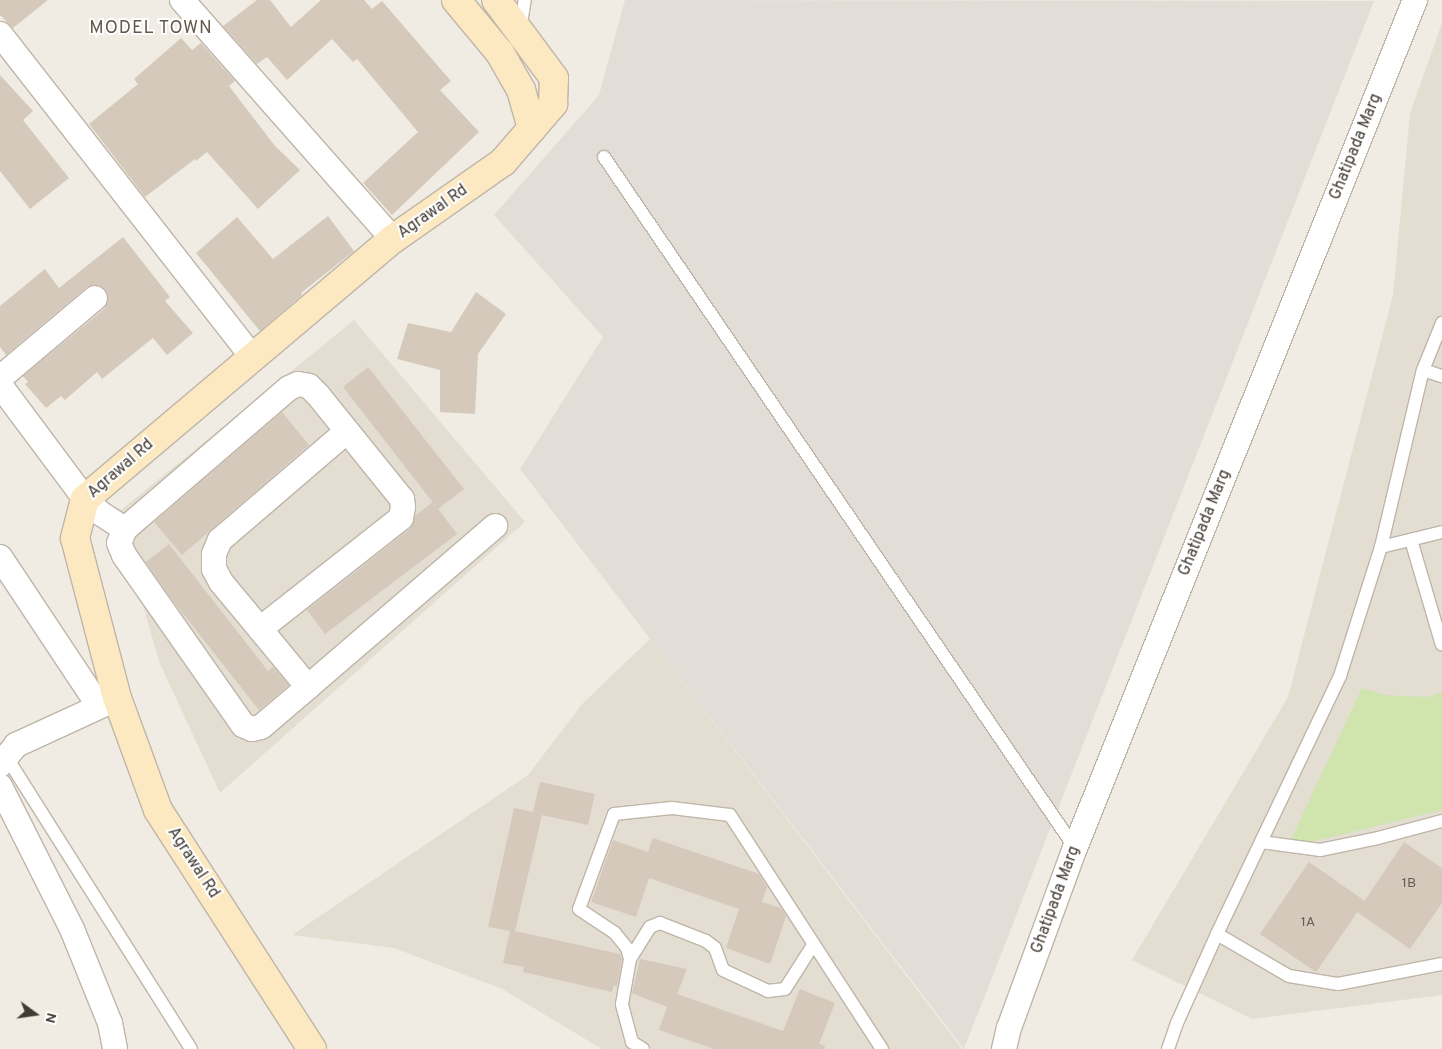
<!DOCTYPE html>
<style>
body{margin:0}
#map{position:relative;width:1442px;height:1049px;overflow:hidden;background:#f1ece3;font-family:Overpass,sans-serif}
div>[style]{position:absolute}
.residential>*{inset:0;background:#e4ddd1}
.industrial>*{inset:0;background:#e3ddd8}
.green>*{inset:0;background:#d0e4ad}
.building>*{inset:0;background:#d5c9bc}
.roads{filter:drop-shadow(1px 0 #bfb5a9) drop-shadow(-1px 0 #bfb5a9) drop-shadow(0 1px #bfb5a9) drop-shadow(0 -1px #bfb5a9)}
.lane>*{height:12px;margin:-6px;padding:0 6px;transform-origin:6px;border-radius:6px;background:#fff}
.street>*{height:24px;margin:-12px;padding:0 12px;transform-origin:12px;border-radius:12px;background:#fff}
.secondary>*{height:28px;margin:-14px;padding:0 14px;transform-origin:14px;border-radius:14px;background:#fce9c2}
span{translate:-50% -50%;white-space:nowrap;text-align:center;line-height:1.15;-webkit-text-stroke:4px #fff;paint-order:stroke}
.number-label{font-size:14px;color:#675e56}
.number-label span{-webkit-text-stroke-width:0}
.street-label{font-size:16px;color:#423b34}
.neighbourhood-label{font-size:18px;color:#64584b;letter-spacing:1px}
.north{position:absolute;left:10px;top:989px;width:50px;height:50px;-webkit-text-stroke:4px #fff;paint-order:stroke;rotate:104deg;font-size:14px;font-weight:700;line-height:20px;text-align:center;color:#423b34}
.north::after{content:'';display:block;margin:auto;width:18px;height:22px;background:#423b34;clip-path:polygon(50% 0,100% 100%,50% 72%,0 100%)}
</style>
<div id="map">
<div class="residential">
<div style="clip-path:polygon(1442px 23px,1442px 995px,1252px 1019px,1132px 960px,1288px 697px,1393px 295px,1410px 113px)"></div>
<div style="clip-path:polygon(354px 320px,525px 522px,220px 793px,160px 664px,116px 514px)"></div>
<div style="clip-path:polygon(650px 639px,962px 1049px,602px 1049px,502px 989px,394px 948px,292px 935px,528px 775px,583px 703px)"></div>
</div>
<div class="industrial">
<div style="clip-path:polygon(625px 0,1374px 1px,964px 1049px,520px 469px,603px 337px,494px 215px,599px 95px)"></div>
</div>
<div class="green">
<div style="clip-path:polygon(1362px 688px,1384px 695px,1428px 697px,1442px 692px,1442px 810px,1287px 848px)"></div>
</div>
<div class="building">
<div style="clip-path:polygon(0 0,48px 0,13px 28px,0 15px)"></div>
<div style="clip-path:polygon(257px 0,270px 0,291px 27px,321px 0,364px 0,372px 9px,382px 1px,451px 81px,440px 90px,479px 132px,392px 215px,363px 183px,418px 132px,357px 59px,353px 62px,332px 39px,287px 80px,267px 57px,257px 64px,223px 26px)"></div>
<div style="clip-path:polygon(181px 38px,192px 50px,201px 43px,235px 81px,229px 86px,275px 146px,300px 170px,258px 209px,207px 152px,196px 161px,195px 159px,145px 197px,89px 124px,138px 84px,134px 79px)"></div>
<div style="clip-path:polygon(0 75px,33px 111px,23px 120px,69px 178px,30px 209px,0 171px)"></div>
<div style="clip-path:polygon(328px 216px,354px 251px,301px 293px,302px 295px,260px 331px,196px 253px,237px 217px,273px 259px)"></div>
<div style="clip-path:polygon(123px 237px,170px 297px,165px 301px,193px 333px,167px 355px,153px 338px,102px 379px,97px 372px,65px 400px,61px 396px,46px 408px,25px 384px,28px 382px,23px 376px,104px 309px,108px 302px,108px 295px,105px 289px,99px 285px,87px 287px,6px 355px,0 347px,0 306px,45px 269px,59px 288px)"></div>
<div style="clip-path:polygon(476px 292px,506px 314px,478px 354px,475px 414px,440px 412px,440px 370px,397px 359px,408px 323px,451px 332px)"></div>
<div style="clip-path:polygon(368px 367px,464px 489px,438px 509px,343px 387px)"></div>
<div style="clip-path:polygon(282px 412px,309px 445px,182px 555px,154px 522px)"></div>
<div style="clip-path:polygon(433px 502px,457px 534px,325px 634px,307px 610px,410px 529px,415px 516px)"></div>
<div style="clip-path:polygon(169px 544px,268px 671px,273px 667px,289px 685px,259px 710px,173px 601px,146px 562px)"></div>
<div style="clip-path:polygon(540px 782px,595px 794px,588px 825px,542px 815px,515px 931px,620px 954px,622px 959px,617px 987px,614px 985px,612px 992px,523px 972px,524px 967px,503px 963px,510px 931px,488px 927px,514px 808px,533px 812px)"></div>
<div style="clip-path:polygon(653px 838px,759px 874px,767px 887px,762px 902px,781px 908px,786px 916px,770px 964px,726px 948px,739px 909px,649px 878px,636px 917px,591px 902px,613px 840px,648px 852px)"></div>
<div style="clip-path:polygon(1404px 842px,1442px 868px,1442px 903px,1410px 949px,1357px 912px)"></div>
<div style="clip-path:polygon(1309px 862px,1365px 901px,1316px 972px,1260px 934px)"></div>
<div style="clip-path:polygon(640px 959px,687px 969px,677px 994px,783px 1031px,800px 989px,835px 1003px,819px 1044px,825px 1046px,824px 1049px,714px 1049px,659px 1030px,667px 1007px,632px 993px)"></div>
</div>
<div class="roads">
<div class="lane">
<div style="left:520px;top:30px;width:30px;rotate:-81deg"></div>
<div style="left:604px;top:157px;width:836px;rotate:55.72deg"></div>
<div style="left:1423px;top:370px;width:20px;rotate:18deg"></div>
<div style="left:1411px;top:540px;width:109px;rotate:73.6deg"></div>
<div style="left:1381px;top:547px;width:63px;rotate:-13.8deg"></div>
<div style="left:4px;top:753px;width:350px;rotate:57.7deg"></div>
<div style="left:1261px;top:842px;width:60px;rotate:7.7deg"></div>
<div style="left:1320px;top:850px;width:59px;rotate:-11.7deg"></div>
<div style="left:1378px;top:838px;width:66px;rotate:-14.9deg"></div>
<div style="left:1217px;top:934px;width:83px;rotate:30.3deg"></div>
<div style="left:1289px;top:976px;width:50px;rotate:9.3deg"></div>
<div style="left:1338px;top:984px;width:106px;rotate:-10.9deg"></div>
<div style="left:630px;top:959px;width:38px;rotate:-58deg"></div>
<div style="left:650px;top:927px;width:11px;rotate:-22deg"></div>
<div style="left:660px;top:923px;width:49px;rotate:21.4deg"></div>
<div style="left:706px;top:941px;width:11px;rotate:38deg"></div>
<div style="left:715px;top:948px;width:23px;rotate:70deg"></div>
<div style="left:723px;top:970px;width:50px;rotate:25deg"></div>
<div style="left:768px;top:991px;width:17px;rotate:-7deg"></div>
<div style="left:785px;top:989px;width:52px;rotate:-57.5deg"></div>
<div style="left:643px;top:1049px;width:13px;rotate:-148deg"></div>
<div style="left:632px;top:1042px;width:39px;rotate:-105deg"></div>
<div style="left:622px;top:1004px;width:46px;rotate:-79.9deg"></div>
<div style="left:630px;top:959px;width:11px;rotate:-105deg"></div>
<div style="left:627px;top:948px;width:19px;rotate:-129deg"></div>
<div style="left:615px;top:933px;width:43px;rotate:-146.3deg"></div>
<div style="left:579px;top:909px;width:101px;rotate:-69.8deg"></div>
<div style="left:614px;top:814px;width:58px;rotate:-5.9deg"></div>
<div style="left:672px;top:808px;width:58px;rotate:6.9deg"></div>
<div style="left:730px;top:815px;width:279px;rotate:57deg"></div>
<div style="left:1168px;top:1049px;width:28px;rotate:-71deg"></div>
<div style="left:1177px;top:1023px;width:98px;rotate:-65.8deg"></div>
<div style="left:1217px;top:934px;width:286px;rotate:-64.5deg"></div>
<div style="left:1340px;top:676px;width:135px;rotate:-72.4deg"></div>
<div style="left:1381px;top:547px;width:182px;rotate:-76.7deg"></div>
<div style="left:1423px;top:370px;width:51px;rotate:-68deg"></div>
</div>
<div class="street">
<div style="left:182px;top:0;width:319px;rotate:48.6deg"></div>
<div style="left:0;top:34px;width:411px;rotate:52deg"></div>
<div style="left:0;top:378px;width:124px;rotate:-40.1deg"></div>
<div style="left:0;top:385px;width:142px;rotate:53.3deg"></div>
<div style="left:85px;top:499px;width:21px;rotate:43deg"></div>
<div style="left:100px;top:513px;width:30px;rotate:33deg"></div>
<div style="left:125px;top:529px;width:216px;rotate:-40.7deg"></div>
<div style="left:289px;top:388px;width:10px;rotate:-24deg"></div>
<div style="left:298px;top:384px;width:11px;rotate:10deg"></div>
<div style="left:309px;top:386px;width:13px;rotate:45deg"></div>
<div style="left:318px;top:395px;width:134px;rotate:51.1deg"></div>
<div style="left:402px;top:499px;width:8px;rotate:83deg"></div>
<div style="left:403px;top:507px;width:11px;rotate:100deg"></div>
<div style="left:401px;top:518px;width:179px;rotate:141.8deg"></div>
<div style="left:260px;top:629px;width:75px;rotate:50.4deg"></div>
<div style="left:308px;top:687px;width:247px;rotate:-40.7deg"></div>
<div style="left:125px;top:529px;width:15px;rotate:113deg"></div>
<div style="left:119px;top:543px;width:13px;rotate:67deg"></div>
<div style="left:124px;top:555px;width:208px;rotate:55deg"></div>
<div style="left:243px;top:725px;width:10px;rotate:24deg"></div>
<div style="left:252px;top:729px;width:9px;rotate:-13deg"></div>
<div style="left:261px;top:727px;width:62px;rotate:-40.4deg"></div>
<div style="left:0;top:557px;width:179px;rotate:56.4deg"></div>
<div style="left:260px;top:629px;width:61px;rotate:-129.7deg"></div>
<div style="left:221px;top:582px;width:15px;rotate:-118deg"></div>
<div style="left:214px;top:569px;width:15px;rotate:-90deg"></div>
<div style="left:214px;top:554px;width:15px;rotate:-67deg"></div>
<div style="left:220px;top:540px;width:167px;rotate:-40.6deg"></div>
<div style="left:0;top:765px;width:26px;rotate:-51deg"></div>
<div style="left:16px;top:745px;width:108px;rotate:-24.7deg"></div>
<div style="left:0;top:786px;width:160px;rotate:63.3deg"></div>
<div style="left:72px;top:929px;width:101px;rotate:68deg"></div>
<div style="left:110px;top:1023px;width:26px;rotate:79deg"></div>
<div style="left:1004px;top:1049px;width:22px;rotate:-77deg"></div>
<div style="left:1009px;top:1028px;width:192px;rotate:-69.9deg"></div>
<div style="left:1075px;top:848px;width:914px;rotate:-68.15deg"></div>
</div>
<div class="secondary">
<div style="left:456px;top:0;width:69px;rotate:50.3deg"></div>
<div style="left:500px;top:53px;width:43px;rotate:60.4deg"></div>
<div style="left:521px;top:90px;width:40px;rotate:74deg"></div>
<div style="left:312px;top:1049px;width:284px;rotate:-122.8deg"></div>
<div style="left:158px;top:810px;width:119px;rotate:-110.1deg"></div>
<div style="left:117px;top:698px;width:165px;rotate:-104.7deg"></div>
<div style="left:75px;top:538px;width:40px;rotate:-75.6deg"></div>
<div style="left:85px;top:499px;width:403px;rotate:-40.2deg"></div>
<div style="left:393px;top:239px;width:134px;rotate:-35deg"></div>
<div style="left:503px;top:162px;width:77px;rotate:-49.2deg"></div>
<div style="left:553px;top:104px;width:26px;rotate:-88deg"></div>
<div style="left:554px;top:78px;width:97px;rotate:-126.6deg"></div>
</div>
</div>
<div class="number-label">
<span style="left:1409px;top:884px">1B</span>
<span style="left:1308px;top:923px">1A</span>
</div>
<div class="street-label">
<span style="left:1356px;top:147px;rotate:-68deg">Ghatipada Marg</span>
<span style="left:433px;top:212px;rotate:-35deg">Agrawal Rd</span>
<span style="left:121px;top:469px;rotate:-41deg">Agrawal Rd</span>
<span style="left:1205px;top:523px;rotate:-68deg">Ghatipada Marg</span>
<span style="left:193px;top:863px;rotate:57deg">Agrawal Rd</span>
<span style="left:1056px;top:900px;rotate:-70deg">Ghatipada Marg</span>
</div>
<div class="neighbourhood-label">
<span style="left:151px;top:29px">MODEL TOWN</span>
</div>
<div class="north">N</div>
</div>
